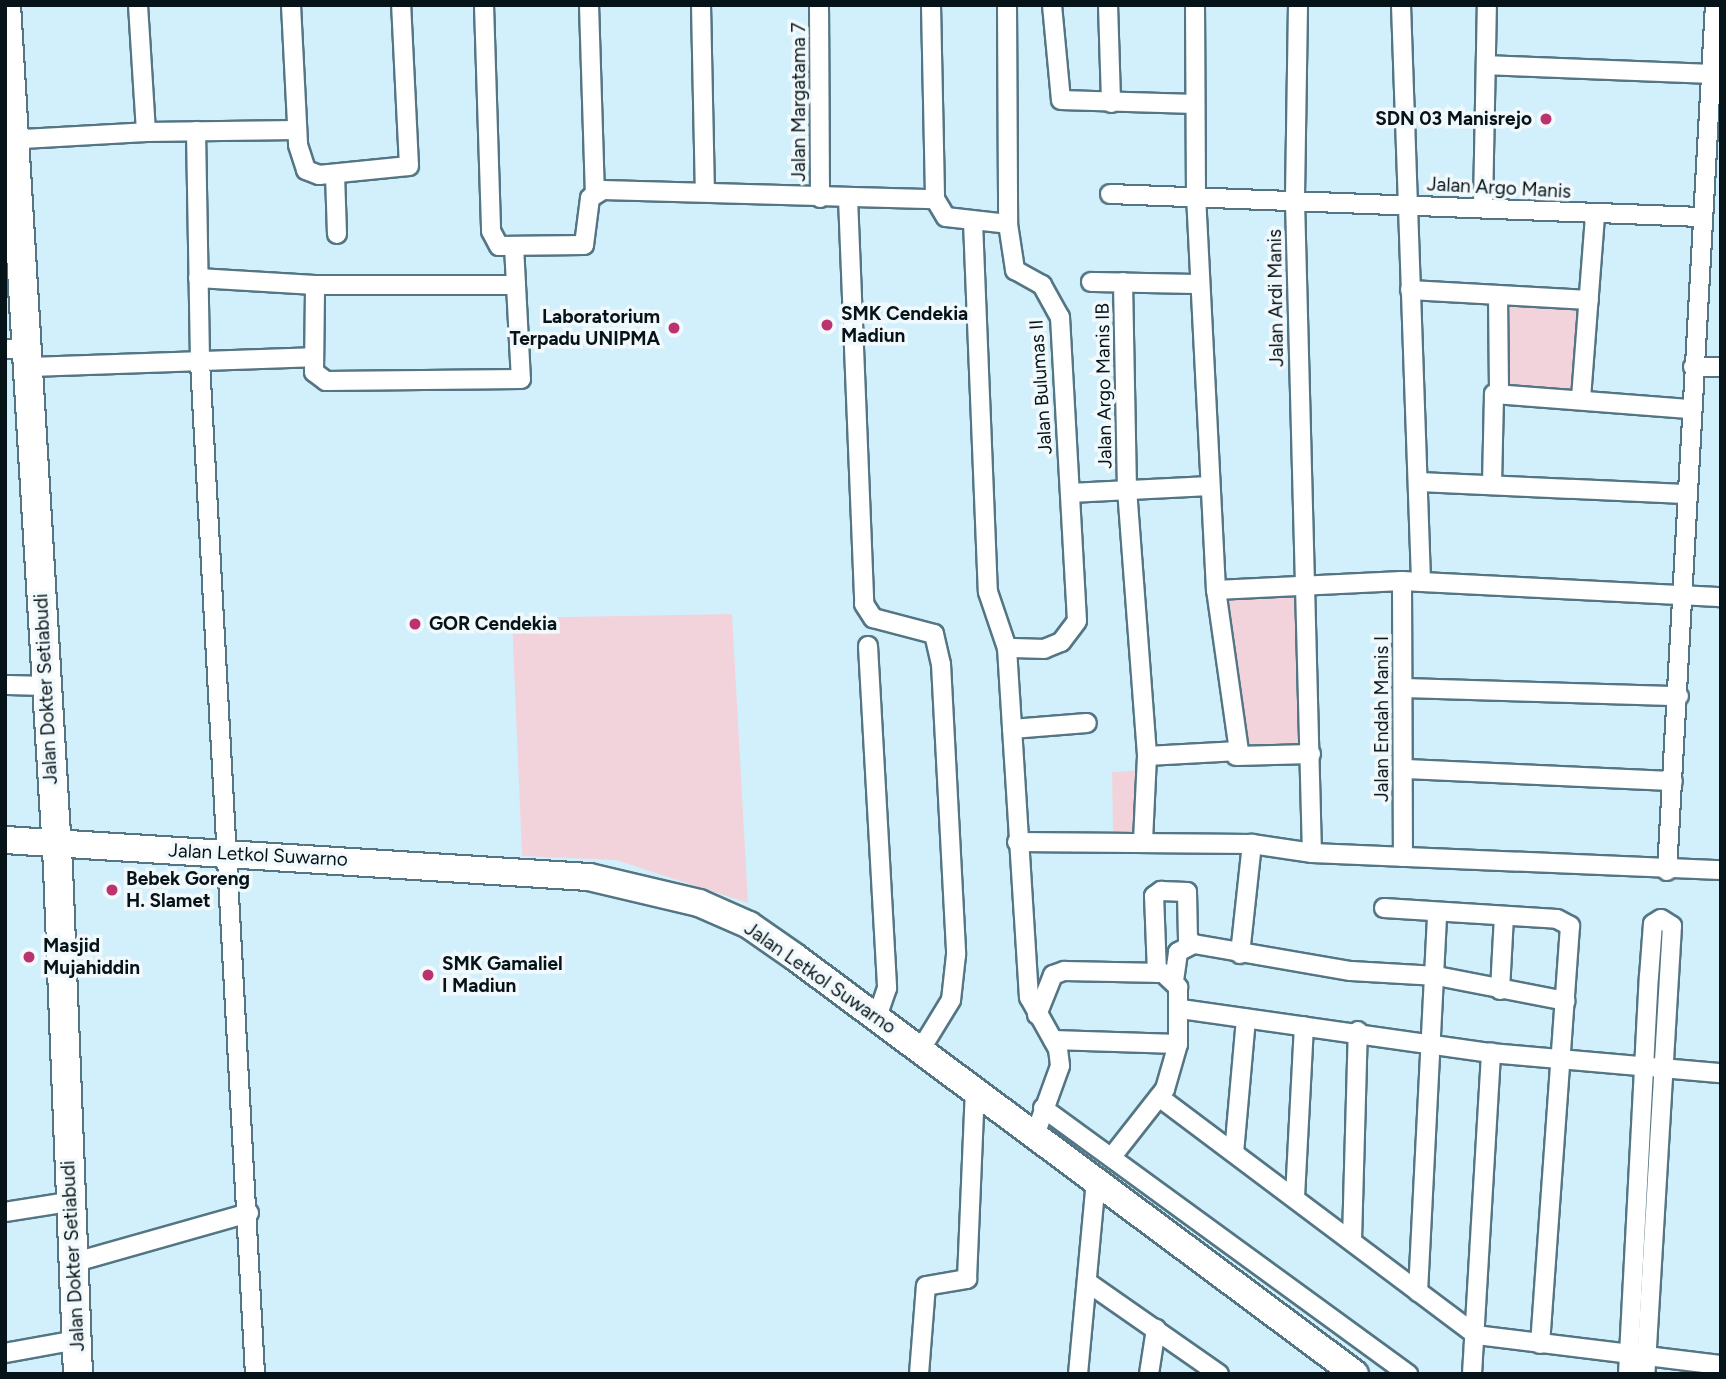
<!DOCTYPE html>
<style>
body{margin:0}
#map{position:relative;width:1726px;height:1379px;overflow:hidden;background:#d2f0fc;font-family:Figtree,sans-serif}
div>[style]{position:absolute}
.green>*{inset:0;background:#f2d3dc}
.roads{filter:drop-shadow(2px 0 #547684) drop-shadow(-2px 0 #547684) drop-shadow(0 2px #547684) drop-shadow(0 -2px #547684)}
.street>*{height:18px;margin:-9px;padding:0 9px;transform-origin:9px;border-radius:9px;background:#fff}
.secondary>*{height:26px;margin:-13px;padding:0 13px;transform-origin:13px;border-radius:13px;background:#fff}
.primary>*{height:28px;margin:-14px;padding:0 14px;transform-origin:14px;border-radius:14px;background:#fff}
.dots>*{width:19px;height:19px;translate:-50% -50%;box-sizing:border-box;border:4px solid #f1f9fc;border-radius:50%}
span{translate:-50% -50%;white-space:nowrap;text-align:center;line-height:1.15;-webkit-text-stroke:7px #f1f9fc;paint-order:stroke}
.street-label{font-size:19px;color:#061318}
.poi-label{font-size:19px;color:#061318;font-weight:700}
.right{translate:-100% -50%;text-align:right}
.left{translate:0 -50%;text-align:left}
.frame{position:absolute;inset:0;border:7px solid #061318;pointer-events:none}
</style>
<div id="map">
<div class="green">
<div style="clip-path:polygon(1501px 299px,1581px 303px,1577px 394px,1502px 389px)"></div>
<div style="clip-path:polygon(1297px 595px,1304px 745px,1243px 746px,1222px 596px)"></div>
<div style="clip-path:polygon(732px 614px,748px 903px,616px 860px,522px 856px,512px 618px)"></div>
<div style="clip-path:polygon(1144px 770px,1140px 832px,1113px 832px,1112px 772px)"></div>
</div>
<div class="roads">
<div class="street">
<div style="left:291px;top:5px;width:140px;rotate:87.1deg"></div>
<div style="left:298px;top:145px;width:26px;rotate:72deg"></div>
<div style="left:306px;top:170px;width:14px;rotate:21deg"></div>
<div style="left:319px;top:175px;width:90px;rotate:-5.7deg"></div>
<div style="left:409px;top:166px;width:161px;rotate:-92.8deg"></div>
<div style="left:484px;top:5px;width:226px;rotate:88.2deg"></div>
<div style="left:491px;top:231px;width:17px;rotate:62deg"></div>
<div style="left:499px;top:246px;width:85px;rotate:-0.7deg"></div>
<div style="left:584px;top:245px;width:47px;rotate:-82.7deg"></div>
<div style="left:590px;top:198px;width:15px;rotate:-32deg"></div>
<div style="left:603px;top:190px;width:332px;rotate:1.6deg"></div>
<div style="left:589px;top:5px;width:186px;rotate:88.2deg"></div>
<div style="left:701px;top:5px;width:185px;rotate:88.8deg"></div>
<div style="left:819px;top:5px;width:193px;rotate:89.7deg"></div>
<div style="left:931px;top:5px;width:194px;rotate:88.8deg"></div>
<div style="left:935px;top:199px;width:21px;rotate:59deg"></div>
<div style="left:946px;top:217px;width:62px;rotate:6.4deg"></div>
<div style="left:1007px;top:5px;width:219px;rotate:89.7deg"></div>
<div style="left:1008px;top:224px;width:47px;rotate:81.3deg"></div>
<div style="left:1015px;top:270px;width:31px;rotate:29deg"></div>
<div style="left:1042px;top:285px;width:37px;rotate:61deg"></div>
<div style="left:1060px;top:317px;width:304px;rotate:86.8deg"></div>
<div style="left:1077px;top:621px;width:26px;rotate:127deg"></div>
<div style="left:1061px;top:642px;width:18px;rotate:158deg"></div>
<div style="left:1044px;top:649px;width:37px;rotate:-178deg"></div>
<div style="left:1052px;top:5px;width:95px;rotate:84.6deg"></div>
<div style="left:1061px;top:100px;width:134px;rotate:1.7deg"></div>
<div style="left:1108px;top:5px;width:98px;rotate:88.2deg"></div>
<div style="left:1298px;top:5px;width:196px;rotate:90.9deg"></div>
<div style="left:1295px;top:201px;width:652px;rotate:88.51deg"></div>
<div style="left:1401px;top:5px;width:577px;rotate:88.01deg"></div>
<div style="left:1486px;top:65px;width:224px;rotate:2.3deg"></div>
<div style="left:196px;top:131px;width:231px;rotate:89deg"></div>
<div style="left:200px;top:362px;width:1013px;rotate:86.89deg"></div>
<div style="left:146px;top:132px;width:151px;rotate:-0.8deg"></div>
<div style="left:5px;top:140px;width:141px;rotate:-3.2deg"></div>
<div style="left:146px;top:132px;width:127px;rotate:-93.6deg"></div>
<div style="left:335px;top:174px;width:60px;rotate:88.1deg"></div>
<div style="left:1110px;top:194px;width:591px;rotate:2.23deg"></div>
<div style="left:848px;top:198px;width:406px;rotate:87.7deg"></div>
<div style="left:864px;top:604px;width:17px;rotate:57deg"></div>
<div style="left:873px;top:618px;width:63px;rotate:14.7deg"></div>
<div style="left:934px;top:634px;width:31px;rotate:77deg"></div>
<div style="left:941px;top:664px;width:291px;rotate:87deg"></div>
<div style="left:956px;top:955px;width:45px;rotate:96.3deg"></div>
<div style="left:951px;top:1000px;width:57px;rotate:121.5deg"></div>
<div style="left:1483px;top:207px;width:202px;rotate:-88.9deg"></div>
<div style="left:973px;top:222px;width:370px;rotate:87.7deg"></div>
<div style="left:988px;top:592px;width:59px;rotate:71.3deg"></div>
<div style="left:1007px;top:648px;width:350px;rotate:86.4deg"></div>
<div style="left:1029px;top:997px;width:60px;rotate:60.9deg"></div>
<div style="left:1058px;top:1049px;width:17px;rotate:83deg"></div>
<div style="left:1060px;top:1066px;width:73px;rotate:109.9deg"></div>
<div style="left:514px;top:246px;width:39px;rotate:87deg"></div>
<div style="left:516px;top:285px;width:94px;rotate:87deg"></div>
<div style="left:521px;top:379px;width:195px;rotate:179.4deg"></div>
<div style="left:326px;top:381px;width:15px;rotate:-143deg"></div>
<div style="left:314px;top:372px;width:87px;rotate:-89.3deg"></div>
<div style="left:315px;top:285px;width:201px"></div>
<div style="left:198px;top:278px;width:117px;rotate:3.4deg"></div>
<div style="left:1091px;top:282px;width:109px;rotate:1.1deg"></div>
<div style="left:1123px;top:282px;width:207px;rotate:88.9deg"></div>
<div style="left:1127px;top:489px;width:268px;rotate:85.7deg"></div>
<div style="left:1147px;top:756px;width:84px;rotate:92.7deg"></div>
<div style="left:1410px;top:290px;width:179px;rotate:3.2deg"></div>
<div style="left:1498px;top:295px;width:97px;rotate:89.4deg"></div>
<div style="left:5px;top:349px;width:25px"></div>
<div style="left:30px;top:367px;width:282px;rotate:-2deg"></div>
<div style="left:1693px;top:367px;width:28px"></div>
<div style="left:1581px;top:398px;width:184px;rotate:-85.6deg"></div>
<div style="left:1419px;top:482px;width:266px;rotate:2.6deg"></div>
<div style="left:1492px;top:484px;width:90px;rotate:-88.7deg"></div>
<div style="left:1494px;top:394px;width:196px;rotate:4.4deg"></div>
<div style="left:1070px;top:493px;width:140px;rotate:-2.9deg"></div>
<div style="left:1402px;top:581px;width:276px;rotate:89.8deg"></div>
<div style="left:1216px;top:590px;width:186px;rotate:-2.8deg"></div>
<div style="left:1402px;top:581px;width:319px;rotate:2.9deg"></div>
<div style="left:868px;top:646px;width:343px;rotate:86.8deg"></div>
<div style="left:887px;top:988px;width:31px;rotate:109deg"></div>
<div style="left:5px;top:685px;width:42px;rotate:1.4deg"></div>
<div style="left:1405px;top:688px;width:274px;rotate:1.7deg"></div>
<div style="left:1012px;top:729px;width:75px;rotate:-4.6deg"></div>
<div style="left:1147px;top:756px;width:92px;rotate:-3.1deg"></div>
<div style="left:1239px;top:751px;width:163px;rotate:-98.1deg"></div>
<div style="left:1216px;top:590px;width:396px;rotate:-92.9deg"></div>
<div style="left:1196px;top:195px;width:190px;rotate:-90.3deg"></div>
<div style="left:1236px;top:756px;width:75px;rotate:-1.5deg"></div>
<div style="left:1404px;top:769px;width:269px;rotate:2.6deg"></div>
<div style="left:1017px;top:842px;width:235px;rotate:0.5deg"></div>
<div style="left:1252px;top:844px;width:61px;rotate:8.5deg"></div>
<div style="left:1312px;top:853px;width:409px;rotate:2.4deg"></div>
<div style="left:1667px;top:871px;width:867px;rotate:-86.83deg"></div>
<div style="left:1384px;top:908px;width:173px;rotate:3.6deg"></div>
<div style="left:1557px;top:919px;width:15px;rotate:28deg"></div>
<div style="left:1570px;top:926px;width:419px;rotate:94.1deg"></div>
<div style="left:1240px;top:954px;width:111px;rotate:-83.8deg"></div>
<div style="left:1157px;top:973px;width:77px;rotate:-92.2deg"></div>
<div style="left:1154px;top:896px;width:9px;rotate:-36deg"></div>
<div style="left:1161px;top:891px;width:26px;rotate:2deg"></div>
<div style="left:1187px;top:892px;width:48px;rotate:88.8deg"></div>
<div style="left:1188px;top:940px;width:7px;rotate:34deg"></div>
<div style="left:1174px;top:981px;width:29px;rotate:-82deg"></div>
<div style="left:1178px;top:952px;width:18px;rotate:-27deg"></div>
<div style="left:1194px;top:944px;width:159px;rotate:9.8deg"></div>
<div style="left:1351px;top:971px;width:86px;rotate:3.3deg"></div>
<div style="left:1437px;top:976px;width:131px;rotate:11deg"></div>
<div style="left:1500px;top:990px;width:74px;rotate:-86.9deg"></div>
<div style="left:1181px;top:1009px;width:313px;rotate:8.1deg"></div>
<div style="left:1491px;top:1053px;width:231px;rotate:5deg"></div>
<div style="left:1037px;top:1015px;width:43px;rotate:-68.2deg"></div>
<div style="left:1053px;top:975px;width:12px;rotate:-20deg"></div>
<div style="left:1064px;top:971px;width:99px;rotate:1.2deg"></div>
<div style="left:1163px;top:973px;width:21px;rotate:43deg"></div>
<div style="left:1178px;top:987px;width:57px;rotate:90deg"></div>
<div style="left:1178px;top:1044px;width:47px;rotate:106.1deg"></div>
<div style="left:1165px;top:1089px;width:83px;rotate:128.1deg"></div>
<div style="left:1053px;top:1040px;width:125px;rotate:1.8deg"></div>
<div style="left:1159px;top:1097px;width:396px;rotate:36.9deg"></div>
<div style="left:1476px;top:1335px;width:247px;rotate:7deg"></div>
<div style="left:1043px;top:1108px;width:452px;rotate:36.1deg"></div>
<div style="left:1234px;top:1153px;width:135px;rotate:-84.9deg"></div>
<div style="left:1295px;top:1197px;width:171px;rotate:-87deg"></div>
<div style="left:5px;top:1212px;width:64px;rotate:-9deg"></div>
<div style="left:1352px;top:1240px;width:209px;rotate:-88.4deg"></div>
<div style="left:72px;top:1263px;width:184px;rotate:-15.8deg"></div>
<div style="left:1087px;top:1282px;width:161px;rotate:34.9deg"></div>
<div style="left:1418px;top:1292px;width:379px;rotate:-87.1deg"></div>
<div style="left:5px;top:1353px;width:73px;rotate:-10.2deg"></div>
<div style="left:919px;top:1374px;width:88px;rotate:-85.5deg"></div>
<div style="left:926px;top:1286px;width:42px;rotate:-9.7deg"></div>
<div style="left:967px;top:1279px;width:189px;rotate:-87.6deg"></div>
<div style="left:1078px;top:1374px;width:195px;rotate:-84.7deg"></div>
<div style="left:1149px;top:1374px;width:46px;rotate:-81.2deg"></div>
<div style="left:1472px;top:1374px;width:322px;rotate:-86.6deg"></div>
<div style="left:1628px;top:1374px;width:398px;rotate:-87deg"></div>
<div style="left:1649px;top:977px;width:53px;rotate:-85.7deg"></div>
<div style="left:1653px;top:924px;width:9px;rotate:-32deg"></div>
<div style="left:1661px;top:919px;width:13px;rotate:32deg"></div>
<div style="left:1672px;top:926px;width:449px;rotate:93.4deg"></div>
</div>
<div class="secondary">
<div style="left:5px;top:840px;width:585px;rotate:3.63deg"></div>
<div style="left:589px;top:877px;width:113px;rotate:13.3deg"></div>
<div style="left:699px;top:903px;width:55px;rotate:23.7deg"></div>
<div style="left:749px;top:925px;width:56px;rotate:34.8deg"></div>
<div style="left:795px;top:957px;width:698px;rotate:36.67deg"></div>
</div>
<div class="primary">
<div style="left:6px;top:5px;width:865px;rotate:86.55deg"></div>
<div style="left:58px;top:868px;width:506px;rotate:87.74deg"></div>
</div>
</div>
<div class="dots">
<div style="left:1546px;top:119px;background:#bb326e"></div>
<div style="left:827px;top:325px;background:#bb326e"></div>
<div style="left:674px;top:328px;background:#bb326e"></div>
<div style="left:415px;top:624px;background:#bb326e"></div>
<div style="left:112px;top:890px;background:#bb326e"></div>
<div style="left:29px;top:957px;background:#bb326e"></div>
<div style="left:428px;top:975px;background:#bb326e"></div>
</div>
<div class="street-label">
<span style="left:799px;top:102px;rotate:-90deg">Jalan Margatama 7</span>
<span style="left:1499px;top:188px;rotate:3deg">Jalan Argo Manis</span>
<span style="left:1276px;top:298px;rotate:-91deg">Jalan Ardi Manis</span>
<span style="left:1104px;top:386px;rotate:-91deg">Jalan Argo Manis IB</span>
<span style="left:1041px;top:387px;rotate:-94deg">Jalan Bulumas II</span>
<span style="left:46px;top:689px;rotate:-93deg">Jalan Dokter Setiabudi</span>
<span style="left:1382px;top:719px;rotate:-90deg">Jalan Endah Manis I</span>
<span style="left:258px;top:855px;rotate:3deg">Jalan Letkol Suwarno</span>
<span style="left:820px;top:978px;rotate:35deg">Jalan Letkol Suwarno</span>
<span style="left:73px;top:1256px;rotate:-93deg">Jalan Dokter Setiabudi</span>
</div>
<div class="poi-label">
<span class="right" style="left:1532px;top:119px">SDN 03 Manisrejo</span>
<span class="left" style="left:841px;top:325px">SMK Cendekia<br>Madiun</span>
<span class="right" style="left:660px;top:328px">Laboratorium<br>Terpadu UNIPMA</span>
<span class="left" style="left:429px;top:624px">GOR Cendekia</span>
<span class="left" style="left:126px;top:890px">Bebek Goreng<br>H. Slamet</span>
<span class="left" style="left:43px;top:957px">Masjid<br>Mujahiddin</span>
<span class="left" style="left:442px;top:975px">SMK Gamaliel<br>I Madiun</span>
</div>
<div class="frame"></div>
</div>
